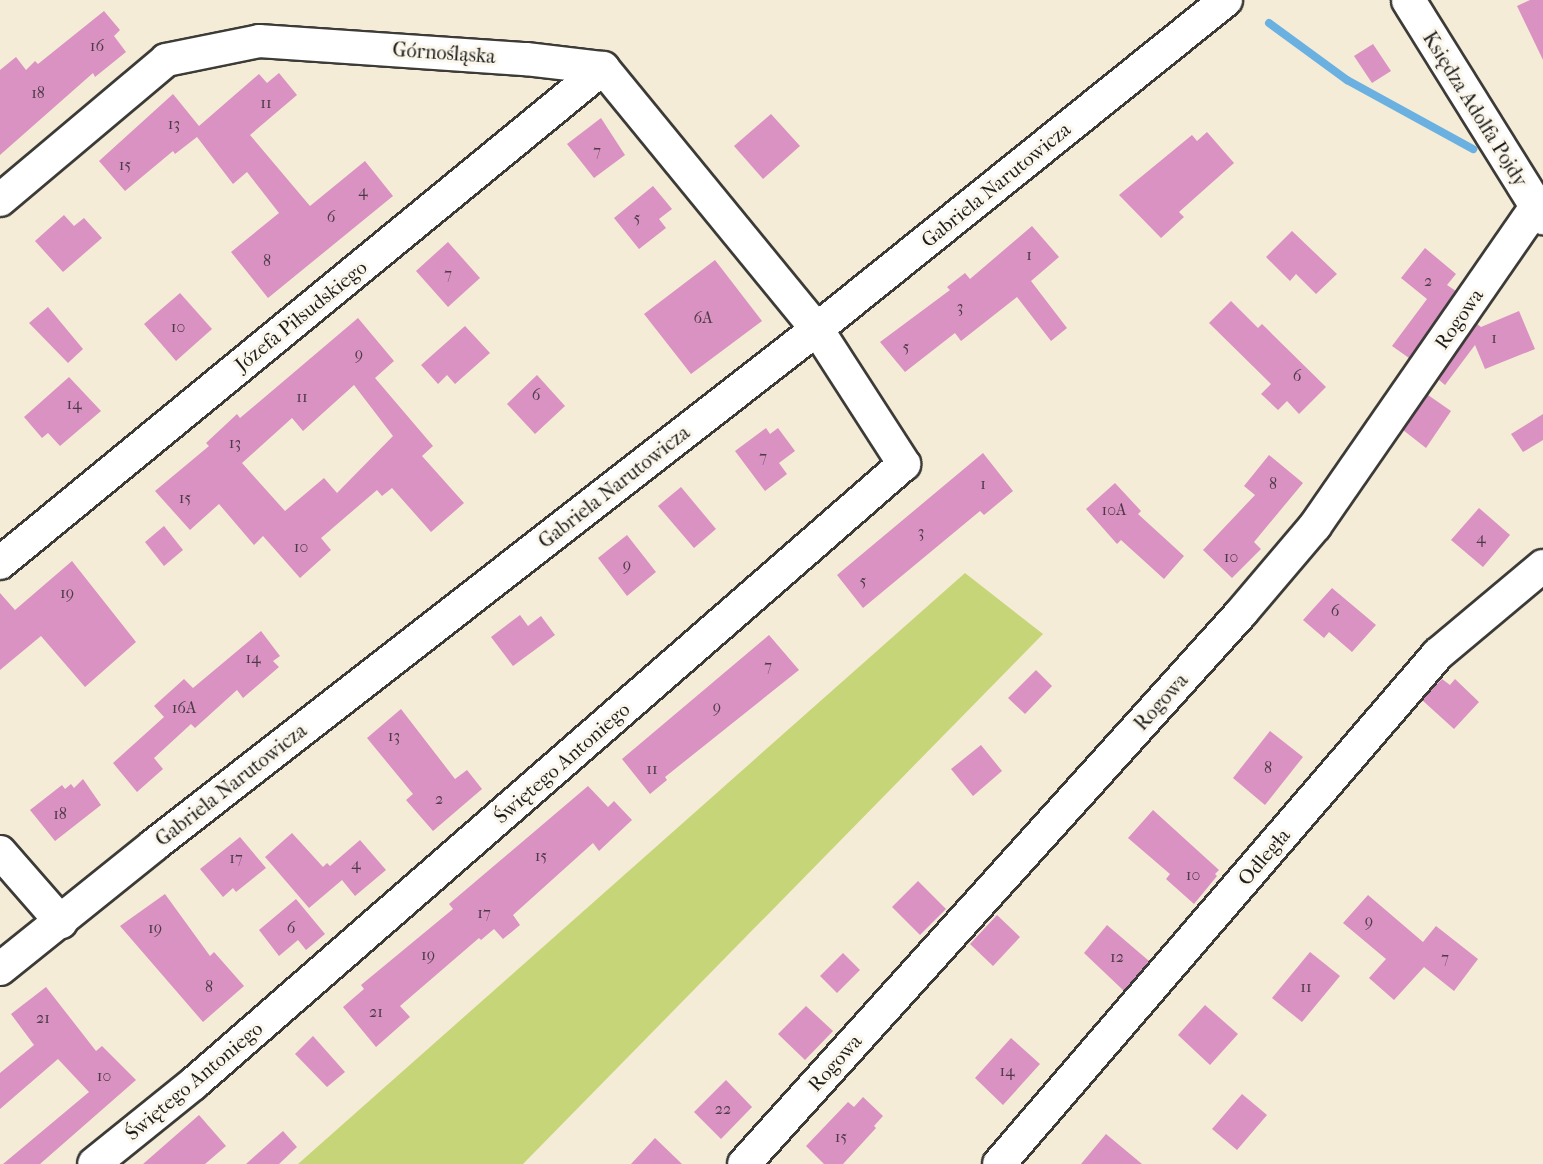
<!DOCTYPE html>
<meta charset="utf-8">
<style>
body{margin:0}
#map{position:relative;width:1543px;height:1164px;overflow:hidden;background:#f4ecd6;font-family:"IM FELL French Canon",serif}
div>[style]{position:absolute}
.green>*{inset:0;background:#c6d577}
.stream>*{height:8px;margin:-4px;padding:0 4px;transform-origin:4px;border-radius:4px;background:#6ab1e1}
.building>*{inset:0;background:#da92c3}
.roads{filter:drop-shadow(2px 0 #3c3b38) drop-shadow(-2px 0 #3c3b38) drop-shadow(0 2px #3c3b38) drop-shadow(0 -2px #3c3b38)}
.minor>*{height:32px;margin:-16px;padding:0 16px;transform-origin:16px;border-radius:16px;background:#fff}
.tertiary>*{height:33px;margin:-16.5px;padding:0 16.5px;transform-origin:16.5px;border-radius:16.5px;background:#fff}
span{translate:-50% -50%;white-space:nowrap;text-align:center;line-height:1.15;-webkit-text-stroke:6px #fbf7ec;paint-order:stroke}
.number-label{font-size:16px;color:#4c3a46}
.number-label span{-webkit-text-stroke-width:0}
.street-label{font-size:20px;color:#1c1c1c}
</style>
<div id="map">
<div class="green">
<div style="clip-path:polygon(965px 573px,1043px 634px,523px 1164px,298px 1164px)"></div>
</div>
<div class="stream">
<div style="left:1269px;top:23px;width:97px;rotate:36.2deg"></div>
<div style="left:1347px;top:80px;width:144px;rotate:28.7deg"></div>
</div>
<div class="building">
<div style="clip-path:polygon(1530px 0,1543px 0,1543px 60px,1517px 6px)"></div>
<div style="clip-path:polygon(104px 11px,120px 30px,114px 36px,126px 52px,95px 77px,93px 73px,0 155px,0 70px,16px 57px,26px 70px,35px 61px,38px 64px)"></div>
<div style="clip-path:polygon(1373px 44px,1391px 71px,1372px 83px,1354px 56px)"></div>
<div style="clip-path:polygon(279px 73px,297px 95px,250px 135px,310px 206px,365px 161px,393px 196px,268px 298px,231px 252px,279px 213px,247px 172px,233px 184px,197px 137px,175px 154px,173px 151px,125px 191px,99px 161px,173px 94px,199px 126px,259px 74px,267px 83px)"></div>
<div style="clip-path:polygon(771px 114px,800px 146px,763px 179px,734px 146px)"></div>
<div style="clip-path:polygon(601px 118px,625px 155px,594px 178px,567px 144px)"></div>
<div style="clip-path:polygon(1207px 132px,1234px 163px,1179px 212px,1184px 217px,1161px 238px,1119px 195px,1192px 135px,1197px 141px)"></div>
<div style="clip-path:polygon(653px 186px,672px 209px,659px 219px,666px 228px,639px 249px,614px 218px)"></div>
<div style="clip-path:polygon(64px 215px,74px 226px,84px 218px,102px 238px,63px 272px,35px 241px)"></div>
<div style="clip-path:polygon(1032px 226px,1059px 257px,1031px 281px,1067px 328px,1051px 341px,1017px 297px,961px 341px,955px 333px,905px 372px,880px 342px,950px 290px,947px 287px,965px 273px,970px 279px)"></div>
<div style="clip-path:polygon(1292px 231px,1337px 274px,1316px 294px,1296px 274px,1290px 281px,1266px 257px)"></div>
<div style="clip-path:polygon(448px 242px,480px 278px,448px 307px,416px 271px)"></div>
<div style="clip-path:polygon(1425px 248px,1456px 274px,1447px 285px,1456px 291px,1409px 358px,1392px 346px,1427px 299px,1401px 278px)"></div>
<div style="clip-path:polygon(715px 260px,762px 321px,691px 374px,644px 314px)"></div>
<div style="clip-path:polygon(180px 293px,212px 329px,176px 361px,144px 324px)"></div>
<div style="clip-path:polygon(1231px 301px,1258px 328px,1262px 324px,1326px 387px,1299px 414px,1287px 401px,1278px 410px,1261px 394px,1271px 384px,1209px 323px)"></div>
<div style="clip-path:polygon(48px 307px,83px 349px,68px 363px,29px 323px)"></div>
<div style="clip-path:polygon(1519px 311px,1535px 349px,1485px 369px,1475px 345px,1445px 385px,1438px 379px,1477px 324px,1481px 327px)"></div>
<div style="clip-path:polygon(evenodd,358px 318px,394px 361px,375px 378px,433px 446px,422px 456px,464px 503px,431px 532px,392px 488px,382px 496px,377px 490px,321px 538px,331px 550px,300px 578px,263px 536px,254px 545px,219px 504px,190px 530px,155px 491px,209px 446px,206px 443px,237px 414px,240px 418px,358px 318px,354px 385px,393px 436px,337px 493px,324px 478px,285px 511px,242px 463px,292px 418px,303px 431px,354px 385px)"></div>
<div style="clip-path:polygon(465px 326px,490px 353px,455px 384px,447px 375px,438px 384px,421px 365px)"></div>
<div style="clip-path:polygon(537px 375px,565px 406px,535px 434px,507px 404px)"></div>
<div style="clip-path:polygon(69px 377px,101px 411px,60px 446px,48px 433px,42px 438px,24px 417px)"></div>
<div style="clip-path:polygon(1428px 395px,1451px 411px,1426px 448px,1403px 430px)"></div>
<div style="clip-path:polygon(1543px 414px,1543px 440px,1523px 452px,1511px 434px)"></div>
<div style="clip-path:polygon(766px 428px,770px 434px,778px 428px,795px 451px,779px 463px,787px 474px,765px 491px,735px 451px)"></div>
<div style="clip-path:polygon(983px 453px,1013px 491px,984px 515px,980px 511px,863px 608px,837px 575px)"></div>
<div style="clip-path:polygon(1269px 455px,1303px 483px,1254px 542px,1261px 549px,1232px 578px,1203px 550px,1255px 495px,1244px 486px)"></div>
<div style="clip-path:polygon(1115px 483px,1141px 511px,1138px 514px,1184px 556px,1164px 579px,1121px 540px,1117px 544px,1086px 509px)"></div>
<div style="clip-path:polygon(681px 487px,716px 529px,694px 548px,658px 506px)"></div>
<div style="clip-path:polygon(1479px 508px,1510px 535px,1483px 567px,1451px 540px)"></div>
<div style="clip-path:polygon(164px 526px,183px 550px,164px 566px,145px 542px)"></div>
<div style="clip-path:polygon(627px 535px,656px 572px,627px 596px,598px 558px)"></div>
<div style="clip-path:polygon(72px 561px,136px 642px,85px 687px,41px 636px,0 670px,0 593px,15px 610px)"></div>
<div style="clip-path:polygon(1332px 588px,1376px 625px,1352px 652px,1329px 632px,1324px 638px,1303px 620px)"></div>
<div style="clip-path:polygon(520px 615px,528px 626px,541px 616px,555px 635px,513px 666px,491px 637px)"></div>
<div style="clip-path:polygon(261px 631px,280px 656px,273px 661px,279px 667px,243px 698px,237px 690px,195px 728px,191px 724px,154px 758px,163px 769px,137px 792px,113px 763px,164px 717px,154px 706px,184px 679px,193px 688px)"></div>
<div style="clip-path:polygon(769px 635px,799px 670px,665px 777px,667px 780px,650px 794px,622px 759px)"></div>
<div style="clip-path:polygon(1036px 670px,1052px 686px,1025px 714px,1008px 698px)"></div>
<div style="clip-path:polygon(1442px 679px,1450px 685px,1455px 679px,1479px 702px,1454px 729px,1422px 700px)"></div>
<div style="clip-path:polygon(401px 709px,455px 779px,467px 770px,482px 789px,433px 831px,406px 800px,413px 794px,367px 738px)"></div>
<div style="clip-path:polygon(1270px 731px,1303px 757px,1265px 805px,1233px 778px)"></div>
<div style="clip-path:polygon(981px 745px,1002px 771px,973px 796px,951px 769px)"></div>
<div style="clip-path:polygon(83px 779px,101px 805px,55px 841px,30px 810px,62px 785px,65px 789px,71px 784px,74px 788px)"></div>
<div style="clip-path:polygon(588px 786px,608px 807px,614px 801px,632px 820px,599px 851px,593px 843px,513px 915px,520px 925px,503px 939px,494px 929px,481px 940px,479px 938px,400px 1006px,410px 1017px,376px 1047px,343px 1007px,364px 989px,361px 985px,453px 909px,449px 904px)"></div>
<div style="clip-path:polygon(1153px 810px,1219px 870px,1215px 874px,1217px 876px,1194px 904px,1166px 879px,1170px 874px,1128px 838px)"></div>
<div style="clip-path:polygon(292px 833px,323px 867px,327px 863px,330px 866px,360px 840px,386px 870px,355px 896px,342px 880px,309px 908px,265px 857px)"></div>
<div style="clip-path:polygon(240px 837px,266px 868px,236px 892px,233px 888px,223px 897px,200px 869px)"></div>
<div style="clip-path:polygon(918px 881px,946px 909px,920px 935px,892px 907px)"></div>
<div style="clip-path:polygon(165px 894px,210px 956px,214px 952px,244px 986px,203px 1022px,120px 926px)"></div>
<div style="clip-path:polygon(1368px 895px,1423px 942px,1436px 926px,1478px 959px,1454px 991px,1424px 967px,1394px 1000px,1369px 978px,1386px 959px,1343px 923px)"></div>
<div style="clip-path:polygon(296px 899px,325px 934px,306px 950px,298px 940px,279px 956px,259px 930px)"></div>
<div style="clip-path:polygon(997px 915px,1020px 937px,993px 966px,970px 944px)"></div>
<div style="clip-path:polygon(1107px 925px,1149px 961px,1124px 991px,1084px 953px)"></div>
<div style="clip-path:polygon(1310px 952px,1340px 976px,1302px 1022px,1272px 998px)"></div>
<div style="clip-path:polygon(843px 953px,860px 970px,837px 993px,820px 976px)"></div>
<div style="clip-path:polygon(46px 987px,96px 1051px,102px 1046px,136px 1080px,40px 1164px,3px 1164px,89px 1092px,58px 1059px,0 1109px,0 1073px,34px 1045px,11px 1014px)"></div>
<div style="clip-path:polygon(1205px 1005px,1238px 1034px,1210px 1065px,1178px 1035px)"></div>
<div style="clip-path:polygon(806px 1006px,833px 1031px,805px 1060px,778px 1034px)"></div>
<div style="clip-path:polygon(313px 1036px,345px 1072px,327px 1087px,295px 1054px)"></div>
<div style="clip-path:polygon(1011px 1038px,1040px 1064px,1003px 1105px,975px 1078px)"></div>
<div style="clip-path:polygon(726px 1080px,752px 1107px,721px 1139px,694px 1112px)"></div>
<div style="clip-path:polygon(1242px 1094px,1267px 1115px,1237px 1150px,1212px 1129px)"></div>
<div style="clip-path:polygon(863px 1097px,883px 1116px,874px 1126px,876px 1128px,843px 1164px,824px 1164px,806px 1146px,848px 1102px,854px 1107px)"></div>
<div style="clip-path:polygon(199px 1115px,226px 1146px,205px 1164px,143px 1164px)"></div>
<div style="clip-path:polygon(283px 1131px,297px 1147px,279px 1164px,246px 1164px)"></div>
<div style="clip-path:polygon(1106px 1134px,1142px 1164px,1081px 1164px)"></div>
<div style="clip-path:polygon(655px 1138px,682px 1164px,631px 1164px)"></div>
</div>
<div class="roads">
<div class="minor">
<div style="left:0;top:200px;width:217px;rotate:-40.1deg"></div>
<div style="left:166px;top:60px;width:95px;rotate:-11.5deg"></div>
<div style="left:259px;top:41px;width:268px;rotate:3.9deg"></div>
<div style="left:526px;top:59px;width:78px;rotate:6.7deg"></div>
<div style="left:603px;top:68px;width:338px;rotate:50.7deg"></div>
<div style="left:817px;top:329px;width:161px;rotate:57.2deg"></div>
<div style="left:904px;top:464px;width:943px;rotate:138.91deg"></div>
<div style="left:193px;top:1084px;width:127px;rotate:141.1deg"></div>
<div style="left:0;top:563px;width:780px;rotate:-39.38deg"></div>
<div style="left:0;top:852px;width:93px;rotate:48.9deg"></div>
<div style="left:0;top:969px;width:198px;rotate:-38.8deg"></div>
<div style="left:154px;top:845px;width:840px;rotate:-37.89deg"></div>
<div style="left:817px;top:329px;width:525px;rotate:-38.81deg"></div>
<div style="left:744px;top:1164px;width:743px;rotate:-47.94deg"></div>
<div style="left:1242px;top:612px;width:113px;rotate:-49.7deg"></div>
<div style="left:1315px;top:526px;width:388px;rotate:-55.3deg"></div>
<div style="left:999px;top:1164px;width:673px;rotate:-49.28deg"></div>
<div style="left:1438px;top:654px;width:137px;rotate:-40deg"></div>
</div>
<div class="tertiary">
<div style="left:1408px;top:0;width:256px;rotate:58.1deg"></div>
</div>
</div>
<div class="number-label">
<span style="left:97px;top:46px">16</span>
<span style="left:38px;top:93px">18</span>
<span style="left:266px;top:103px">11</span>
<span style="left:174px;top:124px">13</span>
<span style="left:597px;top:151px">7</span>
<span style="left:125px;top:165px">15</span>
<span style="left:363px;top:191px">4</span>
<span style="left:331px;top:217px">6</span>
<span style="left:637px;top:218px">5</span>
<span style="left:1029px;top:255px">1</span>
<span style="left:267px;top:261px">8</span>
<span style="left:448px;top:274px">7</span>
<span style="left:1428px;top:281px">2</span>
<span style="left:960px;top:307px">3</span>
<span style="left:703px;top:318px">6A</span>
<span style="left:178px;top:327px">10</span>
<span style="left:1494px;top:338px">1</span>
<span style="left:906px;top:347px">5</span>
<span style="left:359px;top:354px">9</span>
<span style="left:1297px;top:376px">6</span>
<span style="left:536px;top:395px">6</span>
<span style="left:302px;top:397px">11</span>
<span style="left:74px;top:404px">14</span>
<span style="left:235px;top:443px">13</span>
<span style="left:763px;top:457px">7</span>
<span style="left:983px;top:484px">1</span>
<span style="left:1273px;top:484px">8</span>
<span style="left:185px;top:498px">15</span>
<span style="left:1114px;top:510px">10A</span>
<span style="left:921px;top:532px">3</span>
<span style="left:1481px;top:538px">4</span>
<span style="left:301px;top:547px">10</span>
<span style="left:1231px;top:557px">10</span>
<span style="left:627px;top:565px">9</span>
<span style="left:863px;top:581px">5</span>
<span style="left:67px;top:593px">19</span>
<span style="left:1335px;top:611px">6</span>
<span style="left:253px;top:658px">14</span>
<span style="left:768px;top:666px">7</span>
<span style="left:717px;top:707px">9</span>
<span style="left:184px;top:708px">16A</span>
<span style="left:394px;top:736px">13</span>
<span style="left:1268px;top:768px">8</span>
<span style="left:652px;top:769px">11</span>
<span style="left:439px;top:799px">2</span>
<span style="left:60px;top:814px">18</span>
<span style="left:541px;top:856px">15</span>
<span style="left:236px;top:858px">17</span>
<span style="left:356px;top:864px">4</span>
<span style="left:1193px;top:875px">10</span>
<span style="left:484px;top:913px">17</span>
<span style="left:1369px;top:921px">9</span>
<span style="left:155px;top:928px">19</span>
<span style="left:291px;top:928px">6</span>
<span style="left:428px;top:955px">19</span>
<span style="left:1117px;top:957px">12</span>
<span style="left:1445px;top:958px">7</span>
<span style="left:209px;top:987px">8</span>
<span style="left:1306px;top:987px">11</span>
<span style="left:376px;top:1012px">21</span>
<span style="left:43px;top:1018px">21</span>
<span style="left:1007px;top:1071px">14</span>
<span style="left:104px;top:1076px">10</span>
<span style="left:723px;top:1109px">22</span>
<span style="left:841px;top:1137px">15</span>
</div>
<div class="street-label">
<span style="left:444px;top:53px;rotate:4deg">Górnośląska</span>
<span style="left:1475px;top:109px;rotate:58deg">Księdza Adolfa Pojdy</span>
<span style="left:996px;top:185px;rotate:-39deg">Gabriela Narutowicza</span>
<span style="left:301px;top:316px;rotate:-39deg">Józefa Piłsudskiego</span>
<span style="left:1459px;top:319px;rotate:-55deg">Rogowa</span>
<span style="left:614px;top:487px;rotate:-38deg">Gabriela Narutowicza</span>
<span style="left:1161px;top:702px;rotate:-48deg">Rogowa</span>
<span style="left:562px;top:763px;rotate:-41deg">Świętego Antoniego</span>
<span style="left:231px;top:785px;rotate:-38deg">Gabriela Narutowicza</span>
<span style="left:1264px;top:857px;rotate:-49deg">Odległa</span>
<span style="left:835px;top:1063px;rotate:-48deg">Rogowa</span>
<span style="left:194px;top:1081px;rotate:-40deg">Świętego Antoniego</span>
</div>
</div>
